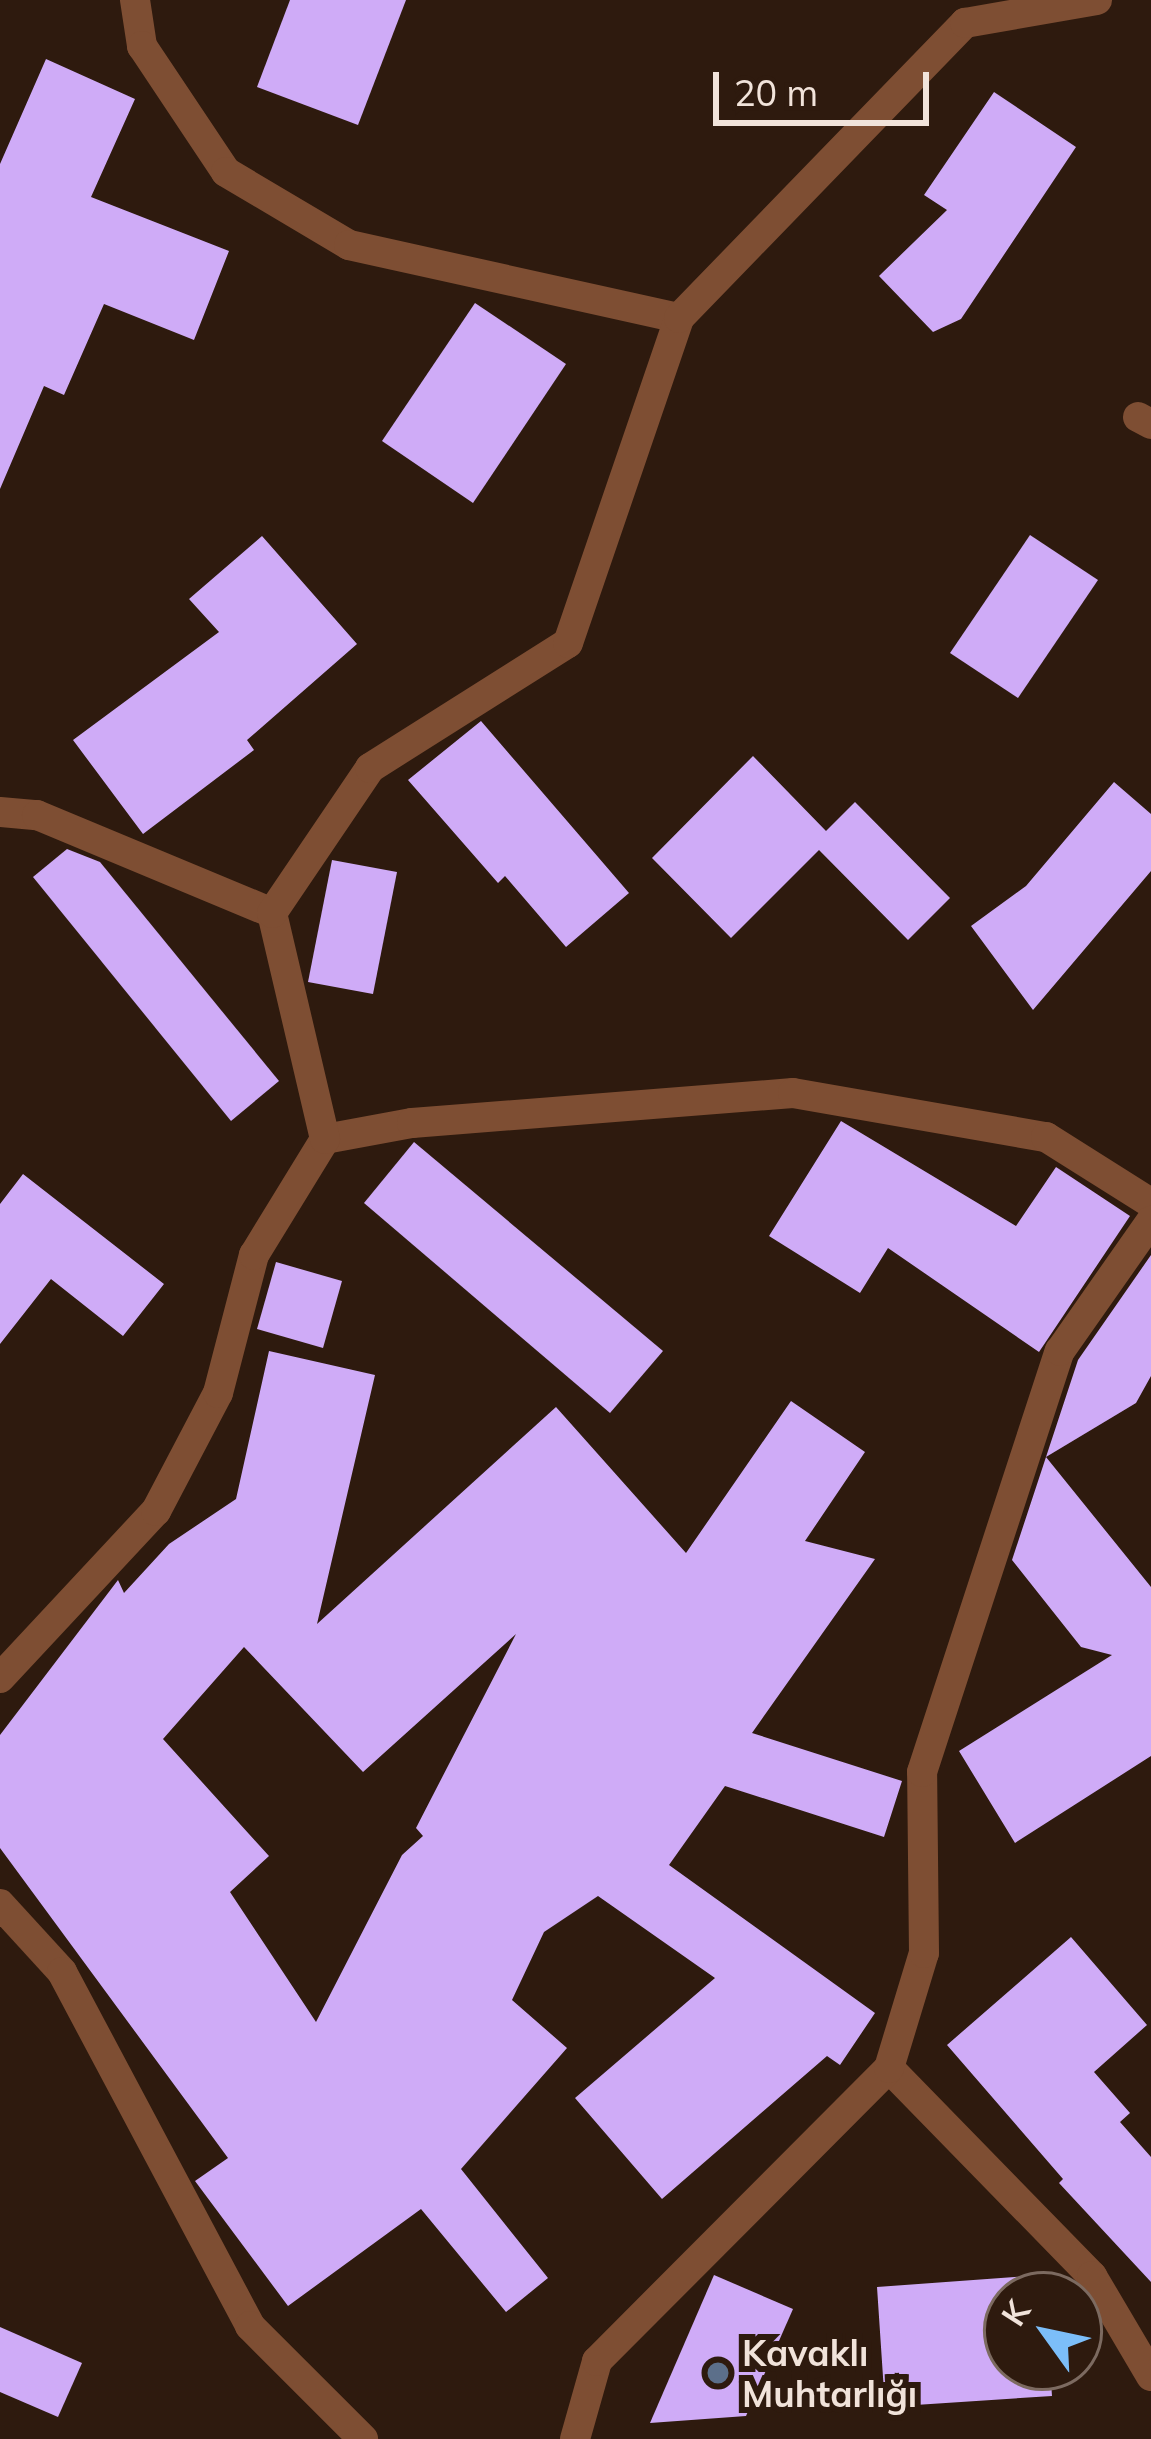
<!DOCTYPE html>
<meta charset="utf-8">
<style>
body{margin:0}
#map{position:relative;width:1151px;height:2439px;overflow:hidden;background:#2e1a0e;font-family:Mulish,sans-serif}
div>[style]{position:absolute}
.building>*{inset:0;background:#cfabf7}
.service>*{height:30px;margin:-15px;padding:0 15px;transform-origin:15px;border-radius:15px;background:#7e4e33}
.minor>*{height:30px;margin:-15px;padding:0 15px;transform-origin:15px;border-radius:15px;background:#7e4e33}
.dots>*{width:33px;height:33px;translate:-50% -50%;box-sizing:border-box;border:6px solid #2e1a0e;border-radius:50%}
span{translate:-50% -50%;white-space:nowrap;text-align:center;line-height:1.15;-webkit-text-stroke:12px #2e1a0e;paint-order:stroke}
.poi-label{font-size:36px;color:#f1e3da;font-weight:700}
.left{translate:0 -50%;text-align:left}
.north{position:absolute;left:983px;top:2271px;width:120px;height:120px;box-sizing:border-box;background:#2e1a0e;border:3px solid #7c6a60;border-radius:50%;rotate:303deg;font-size:33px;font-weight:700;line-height:48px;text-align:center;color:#f1e3da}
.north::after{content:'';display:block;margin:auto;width:42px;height:54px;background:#7cbef9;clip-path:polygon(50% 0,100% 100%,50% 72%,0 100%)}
.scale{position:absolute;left:713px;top:72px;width:216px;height:54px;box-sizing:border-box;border:6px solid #f1e3da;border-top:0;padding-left:15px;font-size:36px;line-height:42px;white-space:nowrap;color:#f1e3da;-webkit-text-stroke:9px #2e1a0e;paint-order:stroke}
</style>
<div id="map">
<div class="building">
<div style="clip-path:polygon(290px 0,406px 0,358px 125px,257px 87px)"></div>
<div style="clip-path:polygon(46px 59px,135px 99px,91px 197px,229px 251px,194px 340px,104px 304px,64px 395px,44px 386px,0 489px,0 164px)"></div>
<div style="clip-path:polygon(994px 92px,1076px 147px,961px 319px,933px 332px,879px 276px,947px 210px,924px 195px)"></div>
<div style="clip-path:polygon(475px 303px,566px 364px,473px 503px,382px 441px)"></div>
<div style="clip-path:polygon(1030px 535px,1098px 580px,1018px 698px,950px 653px)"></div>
<div style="clip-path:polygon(262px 536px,357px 644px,247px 740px,254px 750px,143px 834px,73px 740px,219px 632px,189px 599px)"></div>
<div style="clip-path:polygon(481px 721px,629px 893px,566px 947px,505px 876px,498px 883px,408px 780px)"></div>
<div style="clip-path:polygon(753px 756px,826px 831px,855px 802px,950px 898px,908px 940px,819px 850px,731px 938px,652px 858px)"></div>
<div style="clip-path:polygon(1114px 782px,1151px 814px,1151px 871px,1033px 1010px,971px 926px,1026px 886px)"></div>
<div style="clip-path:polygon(67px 849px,100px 862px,279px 1081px,231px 1121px,33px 877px)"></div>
<div style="clip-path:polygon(332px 860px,397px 872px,373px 994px,308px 982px)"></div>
<div style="clip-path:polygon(841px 1121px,1016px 1226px,1056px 1167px,1130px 1216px,1039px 1352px,888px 1248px,860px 1293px,769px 1236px)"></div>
<div style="clip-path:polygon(414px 1142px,663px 1351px,610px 1413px,364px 1203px)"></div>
<div style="clip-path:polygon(23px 1174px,164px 1284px,123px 1336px,51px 1279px,0 1344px,0 1204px)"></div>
<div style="clip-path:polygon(1151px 1255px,1151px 1376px,1136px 1403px,1046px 1457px,1151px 1587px,1151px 1756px,1015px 1843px,959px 1751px,1112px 1655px,1081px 1647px,1012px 1560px,1078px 1360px)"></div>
<div style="clip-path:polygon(276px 1262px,342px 1281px,323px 1348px,257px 1329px)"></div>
<div style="clip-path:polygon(evenodd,269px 1351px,375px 1375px,317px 1624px,556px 1407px,686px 1553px,791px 1401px,865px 1452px,805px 1541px,875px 1559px,752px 1733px,902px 1781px,884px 1837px,725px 1786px,669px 1865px,875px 2013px,840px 2065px,827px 2056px,662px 2199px,575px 2098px,715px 1978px,598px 1896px,544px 1932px,512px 2000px,567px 2048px,461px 2169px,548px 2278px,506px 2312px,421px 2209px,288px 2306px,195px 2181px,228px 2158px,0 1848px,0 1735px,118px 1580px,124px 1593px,169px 1544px,236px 1499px,269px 1351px,516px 1634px,416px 1828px,423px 1836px,402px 1855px,316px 2022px,230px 1892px,269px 1856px,163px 1739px,244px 1647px,363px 1772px,516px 1634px)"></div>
<div style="clip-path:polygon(1071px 1937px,1147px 2025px,1094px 2072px,1130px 2113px,1120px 2122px,1151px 2157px,1151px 2282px,1059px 2183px,1063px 2179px,947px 2045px)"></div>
<div style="clip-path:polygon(714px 2275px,793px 2309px,746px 2416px,650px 2423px)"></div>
<div style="clip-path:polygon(1044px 2275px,1045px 2295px,1007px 2295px,1007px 2367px,1050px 2367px,1052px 2396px,885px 2407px,877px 2287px)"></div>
<div style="clip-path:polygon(0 2327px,82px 2363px,58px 2417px,0 2392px)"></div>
</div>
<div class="service">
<div style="left:1138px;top:417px;width:15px;rotate:28deg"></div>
</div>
<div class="minor">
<div style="left:135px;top:0;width:47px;rotate:81.3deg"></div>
<div style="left:142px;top:46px;width:151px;rotate:56.3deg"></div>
<div style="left:226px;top:172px;width:143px;rotate:30.7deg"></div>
<div style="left:349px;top:245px;width:338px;rotate:12.5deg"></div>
<div style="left:0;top:812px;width:37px;rotate:5deg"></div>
<div style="left:37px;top:815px;width:255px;rotate:22.6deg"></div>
<div style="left:325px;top:1139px;width:88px;rotate:-10.4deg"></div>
<div style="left:412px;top:1123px;width:382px;rotate:-4.5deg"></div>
<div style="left:793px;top:1093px;width:257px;rotate:9.9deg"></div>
<div style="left:1046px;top:1137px;width:124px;rotate:32.2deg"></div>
<div style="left:0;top:1678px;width:229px;rotate:-47deg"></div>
<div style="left:156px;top:1511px;width:133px;rotate:-62.3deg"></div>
<div style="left:218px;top:1393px;width:143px;rotate:-75.4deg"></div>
<div style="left:254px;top:1255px;width:136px;rotate:-58.5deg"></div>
<div style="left:325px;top:1139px;width:232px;rotate:-103.2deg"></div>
<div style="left:272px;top:913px;width:175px;rotate:-55.9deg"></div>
<div style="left:370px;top:768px;width:234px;rotate:-32.3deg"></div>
<div style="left:568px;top:643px;width:343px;rotate:-71.1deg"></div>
<div style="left:679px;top:318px;width:411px;rotate:-45.9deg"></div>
<div style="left:965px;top:23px;width:134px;rotate:-9.9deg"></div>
<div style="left:0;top:1904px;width:92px;rotate:47.6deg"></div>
<div style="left:62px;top:1972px;width:401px;rotate:62deg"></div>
<div style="left:250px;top:2326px;width:160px;rotate:45deg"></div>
<div style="left:889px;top:2068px;width:291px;rotate:45.7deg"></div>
<div style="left:1092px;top:2276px;width:116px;rotate:59.5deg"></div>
<div style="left:575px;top:2439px;width:81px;rotate:-74.2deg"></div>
<div style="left:597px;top:2361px;width:414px;rotate:-45.1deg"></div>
<div style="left:889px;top:2068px;width:120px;rotate:-73.1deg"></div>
<div style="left:924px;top:1953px;width:181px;rotate:-90.6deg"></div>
<div style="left:922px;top:1772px;width:443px;rotate:-71.9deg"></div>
<div style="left:1060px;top:1351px;width:159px;rotate:-55deg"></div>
</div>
<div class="dots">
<div style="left:718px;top:2373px;background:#5c6f8a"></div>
</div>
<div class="poi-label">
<span class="left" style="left:742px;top:2373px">Kavaklı<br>Muhtarlığı</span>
</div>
<div class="north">K</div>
<div class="scale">20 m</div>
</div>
